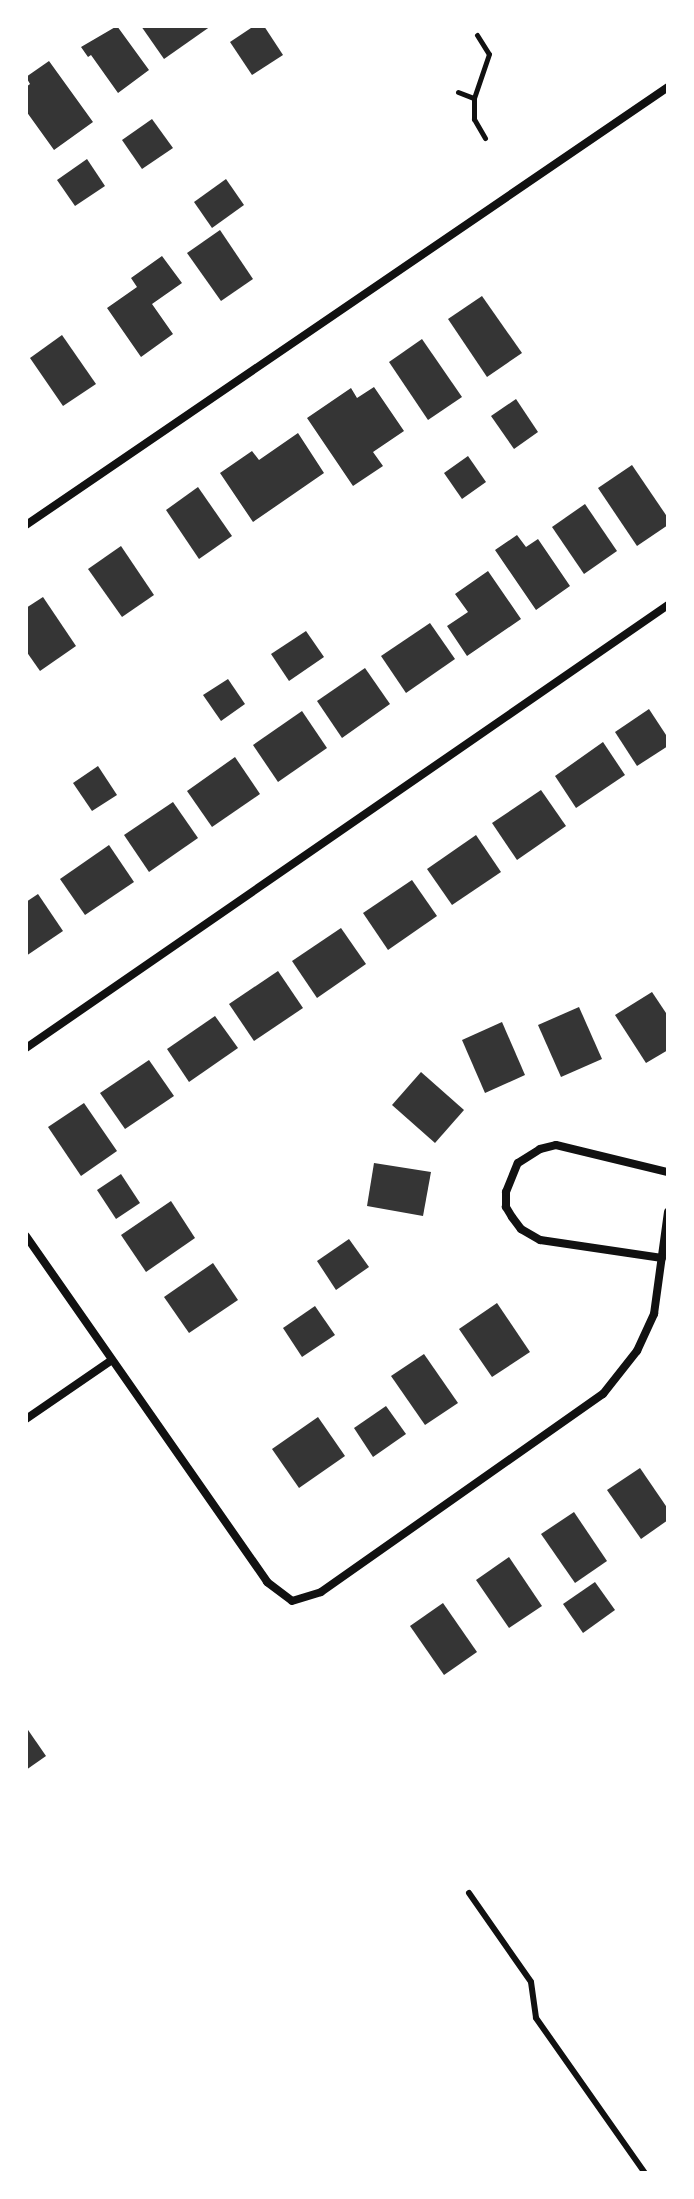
<!DOCTYPE html>
<style>
body{margin:0}
#map{position:relative;width:694px;height:2199px;overflow:hidden;background:#fff;font-family:Rubik,sans-serif}
div>[style]{position:absolute}
.building>*{inset:0;background:#353535}
.path>*{height:5px;margin:-2.5px;padding:0 2.5px;transform-origin:2.5px;border-radius:2.5px;background:#111}
.service>*{height:6px;margin:-3px;padding:0 3px;transform-origin:3px;border-radius:3px;background:#111}
.minor>*{height:8px;margin:-4px;padding:0 4px;transform-origin:4px;border-radius:4px;background:#111}
span{translate:-50% -50%;white-space:nowrap;text-align:center;line-height:1.15;-webkit-text-stroke:6px #fff;paint-order:stroke}
.frame{position:absolute;inset:0;border:28px solid #fff;pointer-events:none}
</style>
<div id="map">
<div class="building">
<div style="clip-path:polygon(117px 26px,149px 70px,118px 93px,91px 55px,88px 57px,81px 47px)"></div>
<div style="clip-path:polygon(141px 26px,211px 26px,164px 59px)"></div>
<div style="clip-path:polygon(254px 26px,264px 26px,283px 55px,252px 75px,230px 42px)"></div>
<div style="clip-path:polygon(49px 61px,93px 122px,54px 150px,26px 111px,26px 87px,30px 84px,26px 77px)"></div>
<div style="clip-path:polygon(152px 119px,173px 148px,142px 169px,122px 140px)"></div>
<div style="clip-path:polygon(87px 159px,105px 186px,75px 206px,57px 180px)"></div>
<div style="clip-path:polygon(226px 179px,244px 205px,212px 228px,194px 202px)"></div>
<div style="clip-path:polygon(220px 230px,253px 279px,221px 301px,187px 253px)"></div>
<div style="clip-path:polygon(162px 256px,182px 283px,152px 304px,173px 334px,141px 357px,107px 308px,137px 287px,131px 278px)"></div>
<div style="clip-path:polygon(482px 296px,522px 353px,487px 377px,448px 319px)"></div>
<div style="clip-path:polygon(62px 335px,96px 384px,63px 406px,30px 358px)"></div>
<div style="clip-path:polygon(422px 339px,462px 397px,428px 420px,389px 362px)"></div>
<div style="clip-path:polygon(374px 387px,404px 431px,373px 452px,383px 466px,353px 486px,307px 418px,351px 388px,357px 398px)"></div>
<div style="clip-path:polygon(516px 399px,538px 432px,514px 449px,491px 416px)"></div>
<div style="clip-path:polygon(298px 433px,324px 473px,253px 522px,220px 473px,252px 451px,259px 460px)"></div>
<div style="clip-path:polygon(468px 456px,486px 482px,462px 499px,444px 473px)"></div>
<div style="clip-path:polygon(632px 465px,668px 518px,668px 525px,637px 546px,598px 488px)"></div>
<div style="clip-path:polygon(198px 487px,232px 536px,199px 559px,166px 510px)"></div>
<div style="clip-path:polygon(585px 504px,617px 551px,584px 574px,552px 527px)"></div>
<div style="clip-path:polygon(517px 535px,526px 547px,538px 539px,570px 586px,536px 610px,495px 550px)"></div>
<div style="clip-path:polygon(121px 546px,154px 595px,122px 617px,88px 569px)"></div>
<div style="clip-path:polygon(488px 571px,521px 619px,467px 656px,447px 626px,468px 612px,455px 594px)"></div>
<div style="clip-path:polygon(43px 597px,76px 646px,40px 671px,26px 651px,26px 608px)"></div>
<div style="clip-path:polygon(430px 623px,455px 659px,406px 693px,381px 656px)"></div>
<div style="clip-path:polygon(306px 631px,324px 657px,289px 681px,271px 654px)"></div>
<div style="clip-path:polygon(365px 668px,390px 704px,342px 738px,317px 701px)"></div>
<div style="clip-path:polygon(228px 679px,245px 704px,221px 721px,203px 695px)"></div>
<div style="clip-path:polygon(649px 709px,668px 738px,668px 746px,637px 766px,615px 732px)"></div>
<div style="clip-path:polygon(302px 711px,327px 748px,278px 782px,253px 745px)"></div>
<div style="clip-path:polygon(603px 742px,625px 775px,576px 808px,555px 776px)"></div>
<div style="clip-path:polygon(235px 757px,260px 794px,212px 827px,187px 791px)"></div>
<div style="clip-path:polygon(98px 766px,117px 795px,92px 811px,73px 783px)"></div>
<div style="clip-path:polygon(541px 790px,566px 826px,517px 860px,492px 823px)"></div>
<div style="clip-path:polygon(173px 802px,198px 838px,149px 872px,124px 835px)"></div>
<div style="clip-path:polygon(476px 835px,501px 872px,452px 905px,427px 869px)"></div>
<div style="clip-path:polygon(109px 845px,134px 882px,85px 915px,60px 879px)"></div>
<div style="clip-path:polygon(412px 880px,437px 916px,388px 950px,363px 913px)"></div>
<div style="clip-path:polygon(38px 894px,63px 931px,26px 956px,26px 902px)"></div>
<div style="clip-path:polygon(341px 928px,366px 964px,317px 998px,292px 961px)"></div>
<div style="clip-path:polygon(278px 971px,303px 1008px,254px 1041px,229px 1004px)"></div>
<div style="clip-path:polygon(652px 992px,668px 1016px,668px 1050px,646px 1063px,615px 1015px)"></div>
<div style="clip-path:polygon(579px 1007px,602px 1059px,561px 1077px,538px 1025px)"></div>
<div style="clip-path:polygon(215px 1016px,238px 1048px,189px 1082px,167px 1049px)"></div>
<div style="clip-path:polygon(502px 1022px,525px 1075px,485px 1093px,462px 1040px)"></div>
<div style="clip-path:polygon(149px 1060px,174px 1096px,125px 1129px,100px 1093px)"></div>
<div style="clip-path:polygon(421px 1072px,464px 1110px,435px 1143px,392px 1105px)"></div>
<div style="clip-path:polygon(84px 1103px,117px 1151px,81px 1176px,48px 1127px)"></div>
<div style="clip-path:polygon(374px 1163px,431px 1172px,423px 1216px,367px 1206px)"></div>
<div style="clip-path:polygon(121px 1174px,140px 1203px,116px 1219px,97px 1190px)"></div>
<div style="clip-path:polygon(171px 1201px,195px 1238px,146px 1272px,121px 1235px)"></div>
<div style="clip-path:polygon(349px 1239px,369px 1267px,336px 1290px,317px 1261px)"></div>
<div style="clip-path:polygon(213px 1263px,238px 1300px,189px 1333px,164px 1297px)"></div>
<div style="clip-path:polygon(497px 1303px,530px 1352px,492px 1377px,459px 1329px)"></div>
<div style="clip-path:polygon(315px 1306px,335px 1335px,302px 1357px,283px 1328px)"></div>
<div style="clip-path:polygon(424px 1354px,458px 1403px,425px 1425px,391px 1376px)"></div>
<div style="clip-path:polygon(386px 1406px,406px 1434px,373px 1457px,354px 1428px)"></div>
<div style="clip-path:polygon(318px 1417px,345px 1456px,299px 1488px,272px 1449px)"></div>
<div style="clip-path:polygon(640px 1468px,668px 1509px,668px 1520px,641px 1539px,607px 1490px)"></div>
<div style="clip-path:polygon(574px 1512px,607px 1561px,575px 1583px,541px 1534px)"></div>
<div style="clip-path:polygon(509px 1557px,542px 1606px,509px 1628px,476px 1580px)"></div>
<div style="clip-path:polygon(595px 1582px,615px 1610px,583px 1633px,563px 1604px)"></div>
<div style="clip-path:polygon(443px 1603px,477px 1652px,444px 1675px,410px 1626px)"></div>
<div style="clip-path:polygon(26px 1727px,46px 1756px,26px 1770px)"></div>
</div>
<div class="path">
<div style="left:477px;top:35px;width:22px;rotate:58deg"></div>
<div style="left:489px;top:54px;width:46px;rotate:108.8deg"></div>
<div style="left:474px;top:98px;width:21px;rotate:90deg"></div>
<div style="left:474px;top:119px;width:22px;rotate:60deg"></div>
<div style="left:458px;top:92px;width:17px;rotate:21deg"></div>
</div>
<div class="service">
<div style="left:469px;top:1893px;width:108px;rotate:55.1deg"></div>
<div style="left:531px;top:1982px;width:36px;rotate:82deg"></div>
<div style="left:536px;top:2018px;width:189px;rotate:54.9deg"></div>
</div>
<div class="minor">
<div style="left:26px;top:525px;width:777px;rotate:-34.3deg"></div>
<div style="left:26px;top:1048px;width:780px;rotate:-34.61deg"></div>
<div style="left:26px;top:1236px;width:422px;rotate:55.1deg"></div>
<div style="left:267px;top:1582px;width:31px;rotate:37deg"></div>
<div style="left:292px;top:1601px;width:30px;rotate:-17deg"></div>
<div style="left:321px;top:1592px;width:345px;rotate:-35.1deg"></div>
<div style="left:603px;top:1394px;width:55px;rotate:-51.7deg"></div>
<div style="left:637px;top:1351px;width:41px;rotate:-65.3deg"></div>
<div style="left:654px;top:1314px;width:103px;rotate:-82.2deg"></div>
<div style="left:662px;top:1258px;width:123px;rotate:-171.6deg"></div>
<div style="left:540px;top:1240px;width:22px;rotate:-150deg"></div>
<div style="left:521px;top:1229px;width:15px;rotate:-127deg"></div>
<div style="left:512px;top:1217px;width:12px;rotate:-121deg"></div>
<div style="left:506px;top:1207px;width:15px;rotate:-90deg"></div>
<div style="left:506px;top:1192px;width:31px;rotate:-68deg"></div>
<div style="left:518px;top:1163px;width:26px;rotate:-32deg"></div>
<div style="left:540px;top:1149px;width:16px;rotate:-14deg"></div>
<div style="left:556px;top:1145px;width:115px;rotate:13.6deg"></div>
<div style="left:26px;top:1419px;width:104px;rotate:-34.5deg"></div>
</div>
<div class="frame"></div>
</div>
